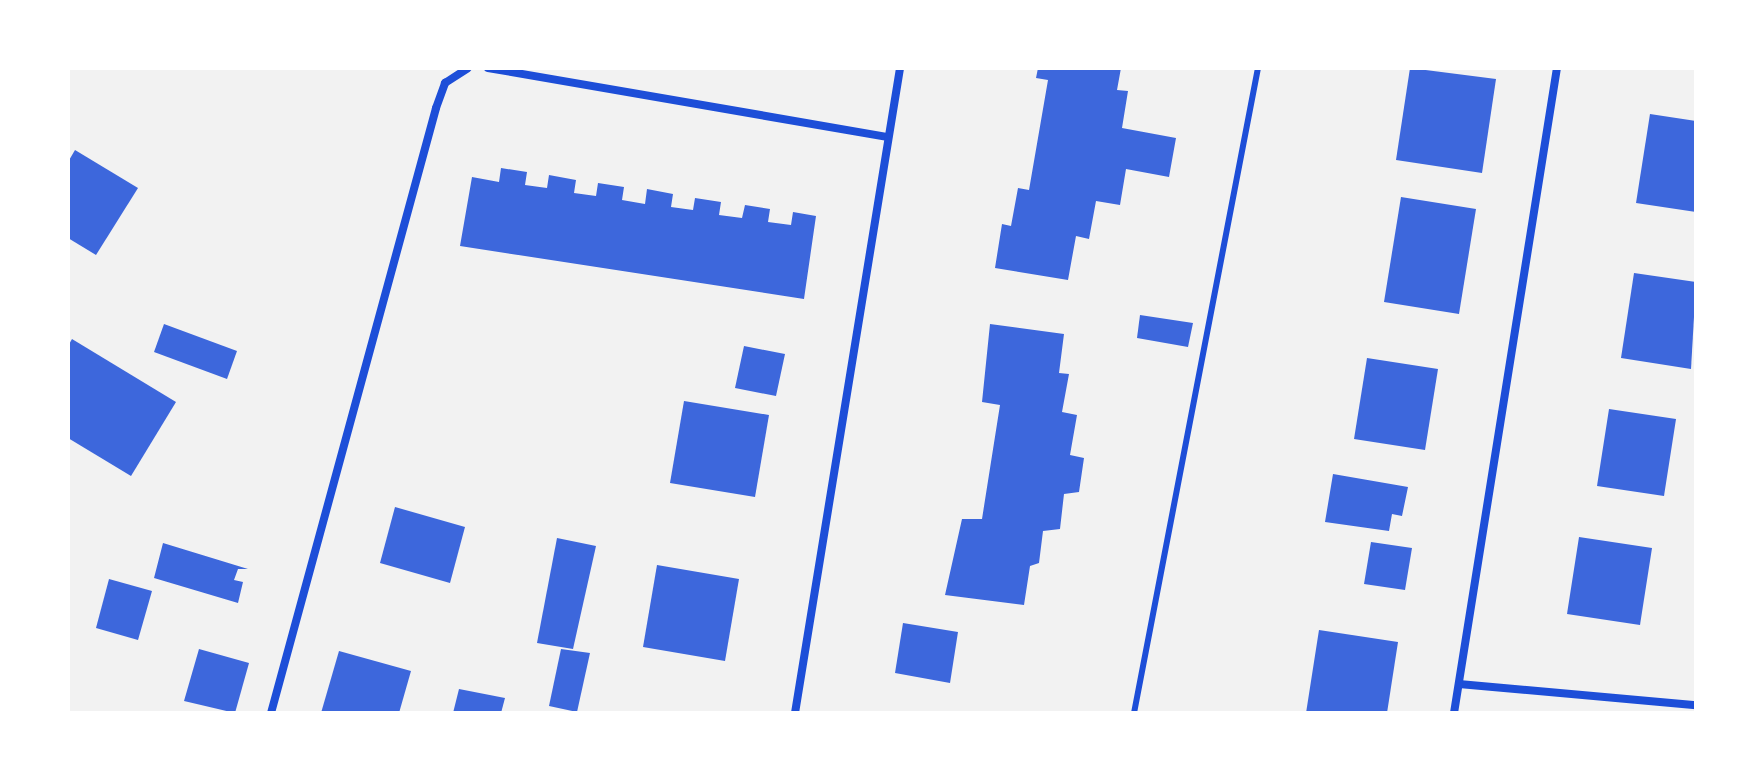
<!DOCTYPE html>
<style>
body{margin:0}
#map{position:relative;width:1764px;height:781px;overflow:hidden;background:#f2f2f2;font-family:Manrope,sans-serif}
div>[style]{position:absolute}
.building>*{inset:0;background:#3d67dc}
.service>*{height:6px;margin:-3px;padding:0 3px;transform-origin:3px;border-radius:3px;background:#1d4ed8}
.minor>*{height:8px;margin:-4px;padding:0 4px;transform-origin:4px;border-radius:4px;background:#1d4ed8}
span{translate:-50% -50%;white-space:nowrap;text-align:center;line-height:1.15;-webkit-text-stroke:7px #fff;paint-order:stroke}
.frame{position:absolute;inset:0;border:70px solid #fff;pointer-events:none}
</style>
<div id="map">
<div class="building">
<div style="clip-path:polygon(1038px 68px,1121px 68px,1117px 90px,1128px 91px,1122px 128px,1176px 138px,1169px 177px,1126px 169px,1120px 205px,1096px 201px,1089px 239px,1076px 236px,1068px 280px,995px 268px,1002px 224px,1011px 226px,1018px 188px,1029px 190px,1048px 80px,1036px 78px)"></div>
<div style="clip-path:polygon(1410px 68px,1496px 79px,1482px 173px,1396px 160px)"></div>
<div style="clip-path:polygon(1650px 114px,1696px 121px,1696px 212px,1636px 203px)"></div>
<div style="clip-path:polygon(75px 150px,138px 188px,96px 255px,68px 238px,68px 162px)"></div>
<div style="clip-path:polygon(501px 168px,527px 172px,525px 185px,547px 188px,549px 175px,576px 180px,574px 193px,596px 196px,598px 183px,624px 187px,622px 200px,645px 204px,647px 189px,673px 194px,671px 207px,693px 210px,695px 198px,721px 202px,719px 215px,742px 218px,745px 205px,770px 209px,768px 222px,791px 225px,793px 212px,816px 216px,804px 299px,460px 246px,472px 177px,499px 182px)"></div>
<div style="clip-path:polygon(1401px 197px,1476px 209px,1459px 314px,1384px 302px)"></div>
<div style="clip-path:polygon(1634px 273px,1696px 282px,1691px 369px,1621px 358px)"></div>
<div style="clip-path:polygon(1140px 315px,1193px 323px,1188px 347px,1137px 338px)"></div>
<div style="clip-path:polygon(164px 324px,237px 351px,227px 379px,154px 352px)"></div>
<div style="clip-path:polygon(990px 324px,1064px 334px,1059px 373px,1069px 374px,1062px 412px,1077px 415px,1070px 455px,1084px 458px,1079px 492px,1064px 494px,1060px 529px,1043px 531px,1039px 563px,1030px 566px,1024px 605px,945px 595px,962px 519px,982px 519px,1000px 405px,982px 402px)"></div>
<div style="clip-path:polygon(72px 339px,176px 402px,131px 476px,68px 438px,68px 346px)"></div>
<div style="clip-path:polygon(744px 346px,785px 354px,776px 396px,735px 388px)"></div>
<div style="clip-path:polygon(1367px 358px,1438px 369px,1425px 450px,1354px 439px)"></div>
<div style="clip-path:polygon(684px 401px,769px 415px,755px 497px,670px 483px)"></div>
<div style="clip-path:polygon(1609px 409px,1676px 419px,1664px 496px,1597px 486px)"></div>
<div style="clip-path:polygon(1333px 474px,1408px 487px,1402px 516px,1392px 514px,1389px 531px,1325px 522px)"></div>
<div style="clip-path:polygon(395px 507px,465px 527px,450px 583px,380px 563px)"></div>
<div style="clip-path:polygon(1579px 537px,1652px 548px,1640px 625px,1567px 614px)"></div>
<div style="clip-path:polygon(557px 538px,596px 546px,573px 649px,537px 643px)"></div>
<div style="clip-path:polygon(1371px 542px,1412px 548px,1405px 590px,1364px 584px)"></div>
<div style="clip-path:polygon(163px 543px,248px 569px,238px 569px,234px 580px,243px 582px,238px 603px,154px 578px)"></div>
<div style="clip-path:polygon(657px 565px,739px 579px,725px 661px,643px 647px)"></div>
<div style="clip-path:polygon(109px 579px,152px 591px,138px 640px,96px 628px)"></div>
<div style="clip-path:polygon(903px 623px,958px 632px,950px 683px,895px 673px)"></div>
<div style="clip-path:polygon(1319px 630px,1398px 642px,1387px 713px,1306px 713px)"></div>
<div style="clip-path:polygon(199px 649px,249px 663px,235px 713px,184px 701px)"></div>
<div style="clip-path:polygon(561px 649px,590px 653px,577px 712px,549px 706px)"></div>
<div style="clip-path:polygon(339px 651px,411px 671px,399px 713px,321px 713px)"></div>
<div style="clip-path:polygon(459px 689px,505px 698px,501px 713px,453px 713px)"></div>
</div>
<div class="service">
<div style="left:1134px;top:713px;width:657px;rotate:-79.12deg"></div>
</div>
<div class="minor">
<div style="left:488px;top:68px;width:406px;rotate:9.8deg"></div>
<div style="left:1459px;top:684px;width:238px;rotate:5.1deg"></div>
<div style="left:271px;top:713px;width:627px;rotate:-74.74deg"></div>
<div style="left:436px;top:108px;width:27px;rotate:-70deg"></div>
<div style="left:445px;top:83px;width:27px;rotate:-33deg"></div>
<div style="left:795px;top:713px;width:653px;rotate:-80.75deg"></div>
<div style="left:1454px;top:713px;width:653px;rotate:-80.93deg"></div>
</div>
<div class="frame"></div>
</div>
